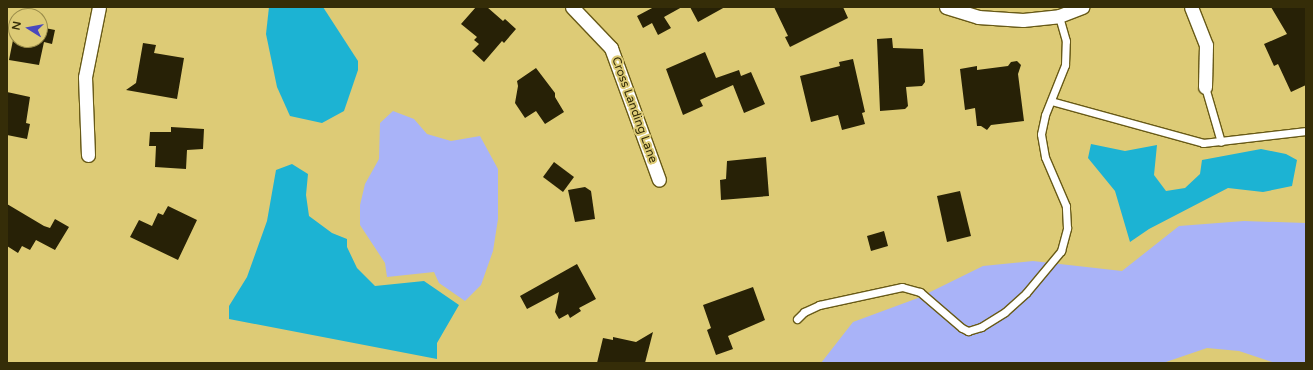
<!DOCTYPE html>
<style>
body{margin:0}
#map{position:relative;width:1313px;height:370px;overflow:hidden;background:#ddcb76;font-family:"Varela Round",sans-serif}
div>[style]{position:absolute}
.green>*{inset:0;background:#a9b3f8}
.water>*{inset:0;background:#1cb3d3}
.building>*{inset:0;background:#272106}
.roads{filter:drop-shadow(1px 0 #685a17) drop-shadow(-1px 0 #685a17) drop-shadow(0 1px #685a17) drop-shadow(0 -1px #685a17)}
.service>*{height:7px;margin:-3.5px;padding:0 3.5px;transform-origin:3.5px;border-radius:3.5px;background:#fff}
.minor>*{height:13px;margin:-6.5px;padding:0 6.5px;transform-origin:6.5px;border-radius:6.5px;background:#fff}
span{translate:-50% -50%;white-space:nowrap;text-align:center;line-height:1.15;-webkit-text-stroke:4px #ddcb76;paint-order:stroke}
.street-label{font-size:12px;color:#352d08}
.frame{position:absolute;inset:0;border:8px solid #352d08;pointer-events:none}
.north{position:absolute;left:8px;top:8px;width:40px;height:40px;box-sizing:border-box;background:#ddcb76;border:1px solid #9a8c4a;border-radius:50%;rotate:281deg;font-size:11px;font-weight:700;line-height:16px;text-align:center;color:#352d08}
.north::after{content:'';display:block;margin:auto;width:14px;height:18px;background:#4948be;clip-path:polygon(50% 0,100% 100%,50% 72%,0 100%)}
</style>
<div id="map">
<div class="green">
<div style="clip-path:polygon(393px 111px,414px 119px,427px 134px,451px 141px,480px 136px,498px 169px,498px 219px,493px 251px,481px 285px,465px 301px,439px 283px,434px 272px,387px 277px,385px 263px,360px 225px,360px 205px,365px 184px,379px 159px,380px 123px)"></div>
<div style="clip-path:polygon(1244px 221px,1306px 223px,1306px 363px,1275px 363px,1239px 351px,1207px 348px,1163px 363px,821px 363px,853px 322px,918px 298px,983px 266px,1033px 261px,1122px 271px,1179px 226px)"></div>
</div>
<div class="water">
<div style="clip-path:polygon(269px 7px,323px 7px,358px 61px,358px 70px,344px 111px,322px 123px,290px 116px,277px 87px,266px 34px)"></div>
<div style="clip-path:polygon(1091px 144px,1125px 151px,1157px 145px,1154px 175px,1166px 191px,1185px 188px,1200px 174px,1202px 160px,1261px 149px,1286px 154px,1297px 160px,1292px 186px,1263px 192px,1228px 188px,1149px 229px,1130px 242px,1115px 191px,1088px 158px)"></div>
<div style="clip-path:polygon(292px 164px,308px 174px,306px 195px,309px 216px,332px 233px,347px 239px,347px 247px,357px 268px,375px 286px,424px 281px,459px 305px,437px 343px,437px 359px,229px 319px,229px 306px,247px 277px,267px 221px,276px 170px)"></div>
</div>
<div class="building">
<div style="clip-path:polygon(476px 7px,487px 7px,503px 21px,505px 19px,516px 29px,504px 43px,502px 41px,484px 62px,472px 51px,479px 44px,474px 40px,477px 37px,461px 24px)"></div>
<div style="clip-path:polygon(654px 7px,682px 7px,664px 17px,671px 28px,658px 35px,652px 23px,643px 28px,637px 16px)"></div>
<div style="clip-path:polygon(690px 7px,725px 7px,698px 22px)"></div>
<div style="clip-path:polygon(774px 7px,843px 7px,848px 18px,790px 47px,785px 37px,788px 36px)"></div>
<div style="clip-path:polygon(1271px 7px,1306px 7px,1306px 85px,1291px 92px,1278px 64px,1274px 66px,1264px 44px,1287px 34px)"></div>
<div style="clip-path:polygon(40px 27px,55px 30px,52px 44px,44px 42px,39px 65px,9px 60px,13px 40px,40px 40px)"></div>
<div style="clip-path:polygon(892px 38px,893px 48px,923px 49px,925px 82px,922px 86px,906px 87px,908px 106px,905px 109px,880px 111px,877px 39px)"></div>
<div style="clip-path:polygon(143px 43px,156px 45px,154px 53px,184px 58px,177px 99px,126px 90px,136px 83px)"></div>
<div style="clip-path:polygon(705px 52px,716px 78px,739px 70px,741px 76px,751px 72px,765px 104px,744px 113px,733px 85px,700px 100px,703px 106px,683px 115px,666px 69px)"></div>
<div style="clip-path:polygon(853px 59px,865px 112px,862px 113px,865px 124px,842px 130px,838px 115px,811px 122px,800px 76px,840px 66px,839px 62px)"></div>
<div style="clip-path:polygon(1017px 61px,1021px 65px,1018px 74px,1024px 121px,991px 125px,987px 130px,981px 126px,977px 126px,975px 108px,965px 110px,960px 69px,977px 66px,977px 70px,1008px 66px,1011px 62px)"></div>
<div style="clip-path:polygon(536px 68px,555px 93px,555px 97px,564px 112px,545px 124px,536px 111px,525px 118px,515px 103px,518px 86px,517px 81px)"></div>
<div style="clip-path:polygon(7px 92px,30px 97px,26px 123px,30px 124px,27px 139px,7px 135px)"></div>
<div style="clip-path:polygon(171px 127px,204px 129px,203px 149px,187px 150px,186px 169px,155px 167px,156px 146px,149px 146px,150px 132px,171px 132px)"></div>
<div style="clip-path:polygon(766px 157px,769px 196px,721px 200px,720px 180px,726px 179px,727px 161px)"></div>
<div style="clip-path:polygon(554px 162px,574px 177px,563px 192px,543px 177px)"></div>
<div style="clip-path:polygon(585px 187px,591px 191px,595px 219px,575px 222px,568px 190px)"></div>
<div style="clip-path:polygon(960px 191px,971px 236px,947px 242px,937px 196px)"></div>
<div style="clip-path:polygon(7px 204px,44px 226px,50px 228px,55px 219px,69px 227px,55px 250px,36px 240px,30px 250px,22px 246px,18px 253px,7px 246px)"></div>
<div style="clip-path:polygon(168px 206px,197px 220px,178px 260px,130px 237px,139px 220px,152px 226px,158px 213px,163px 215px)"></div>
<div style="clip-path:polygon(884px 231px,888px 246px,871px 251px,867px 236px)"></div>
<div style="clip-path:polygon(577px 264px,596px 299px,579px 308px,581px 311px,570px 318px,568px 314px,559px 319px,555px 312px,559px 292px,527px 309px,520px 296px)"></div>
<div style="clip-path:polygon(753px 287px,765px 320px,728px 336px,733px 349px,716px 355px,707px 330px,711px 328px,703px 305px)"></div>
<div style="clip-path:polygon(653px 332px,645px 363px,597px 363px,603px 338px,613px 340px,613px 337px,636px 342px)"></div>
</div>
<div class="roads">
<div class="service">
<div style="left:1205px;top:87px;width:57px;rotate:73.8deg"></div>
<div style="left:1051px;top:101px;width:158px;rotate:15.4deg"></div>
<div style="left:1203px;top:143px;width:104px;rotate:-6.6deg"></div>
<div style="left:797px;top:319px;width:10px;rotate:-45deg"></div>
<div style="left:804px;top:312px;width:17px;rotate:-25deg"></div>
<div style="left:819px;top:305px;width:85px;rotate:-12.2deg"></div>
<div style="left:902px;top:287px;width:19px;rotate:16deg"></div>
<div style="left:920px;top:292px;width:55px;rotate:40.6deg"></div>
<div style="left:962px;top:328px;width:7px;rotate:27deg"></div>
<div style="left:968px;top:331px;width:14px;rotate:-17deg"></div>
<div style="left:981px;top:327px;width:28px;rotate:-32deg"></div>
<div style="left:1005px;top:312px;width:28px;rotate:-42deg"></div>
<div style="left:1026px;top:293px;width:55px;rotate:-50.2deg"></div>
<div style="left:1061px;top:251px;width:24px;rotate:-75deg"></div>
<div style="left:1067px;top:228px;width:22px;rotate:-93deg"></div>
<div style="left:1066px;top:206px;width:53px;rotate:-113.2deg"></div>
<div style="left:1045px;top:157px;width:23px;rotate:-100deg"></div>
<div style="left:1041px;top:134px;width:19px;rotate:-78deg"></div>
<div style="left:1045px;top:115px;width:54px;rotate:-68.2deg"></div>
<div style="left:1065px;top:65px;width:24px;rotate:-88deg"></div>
<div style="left:1066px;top:41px;width:26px;rotate:-106deg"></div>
</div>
<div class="minor">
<div style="left:572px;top:7px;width:57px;rotate:46.4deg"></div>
<div style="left:611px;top:48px;width:140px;rotate:70deg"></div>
<div style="left:946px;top:7px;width:34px;rotate:17deg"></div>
<div style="left:978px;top:17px;width:45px;rotate:3.8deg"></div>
<div style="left:1023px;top:20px;width:36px;rotate:-6deg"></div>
<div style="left:1059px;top:16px;width:25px;rotate:-21deg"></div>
<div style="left:1191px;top:7px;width:41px;rotate:68.5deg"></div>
<div style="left:1206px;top:45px;width:42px;rotate:91.4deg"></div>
<div style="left:88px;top:155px;width:78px;rotate:-92.2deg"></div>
<div style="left:85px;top:77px;width:71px;rotate:-78.7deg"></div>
</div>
</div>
<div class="street-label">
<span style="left:634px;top:110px;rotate:70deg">Cross Landing Lane</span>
</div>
<div class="frame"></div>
<div class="north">N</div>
</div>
